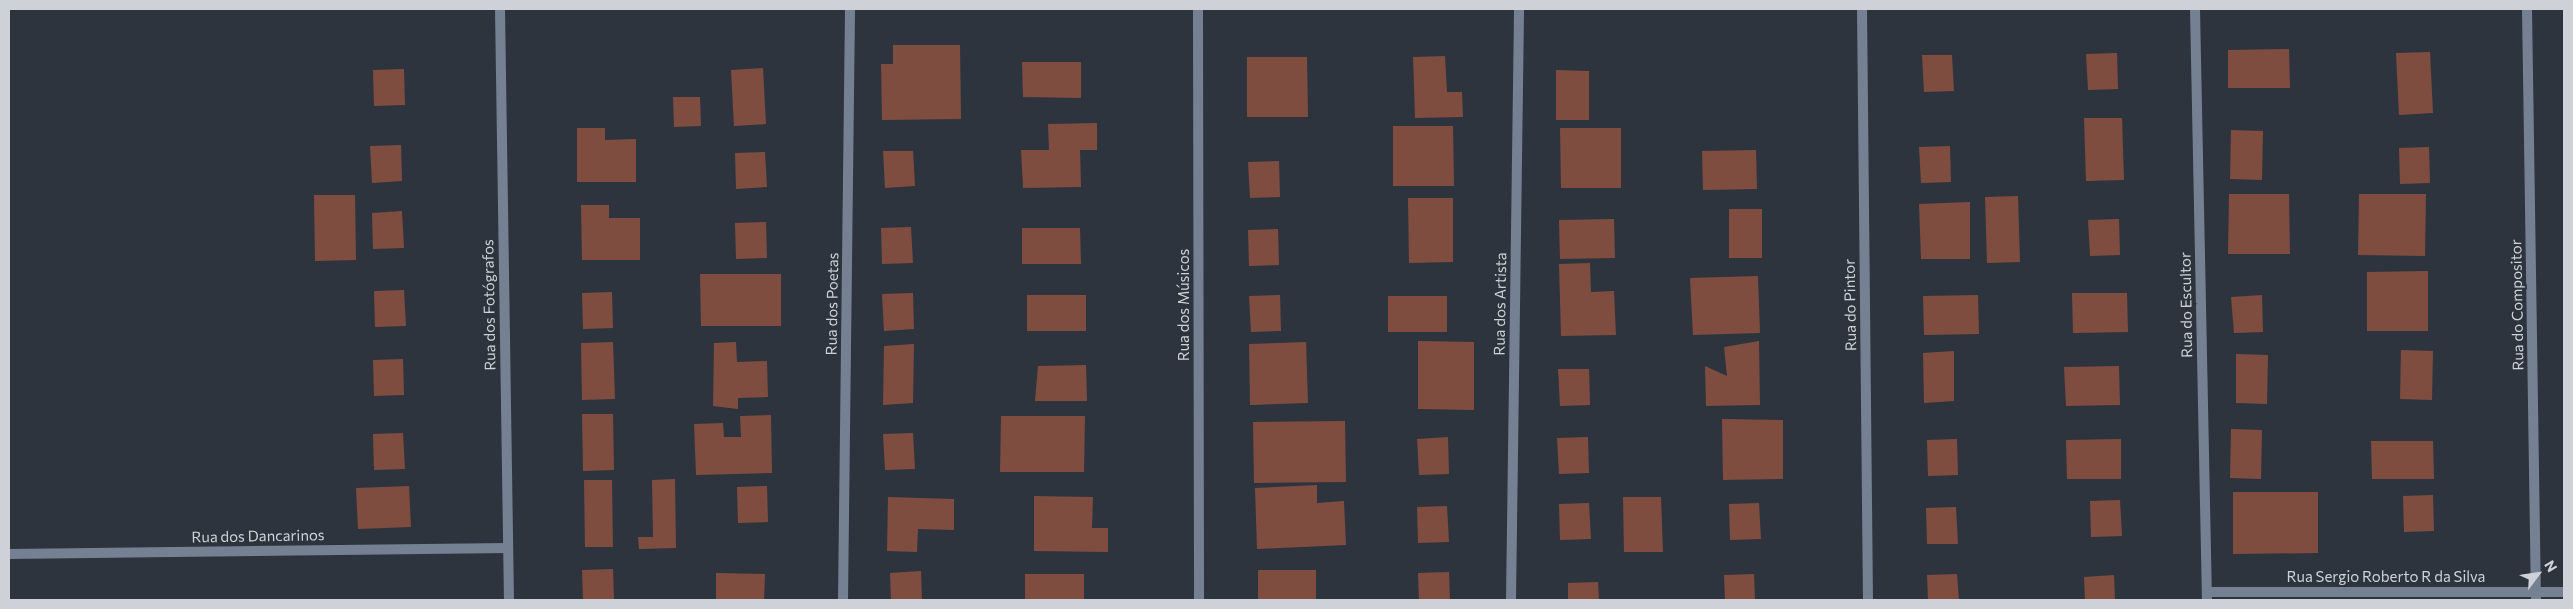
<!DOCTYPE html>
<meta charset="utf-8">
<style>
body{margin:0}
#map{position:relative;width:2573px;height:609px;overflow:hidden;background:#2e343e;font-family:Commissioner,sans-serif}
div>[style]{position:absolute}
.building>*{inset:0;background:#7f4d40}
.street>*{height:10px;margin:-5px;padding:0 5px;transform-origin:5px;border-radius:5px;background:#768093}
span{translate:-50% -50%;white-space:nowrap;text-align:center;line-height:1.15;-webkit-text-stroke:4px #2e343e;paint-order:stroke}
.street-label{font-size:15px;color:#ced2d8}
.frame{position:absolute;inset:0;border:10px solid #ced2d8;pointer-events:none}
.north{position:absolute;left:2513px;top:549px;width:50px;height:50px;-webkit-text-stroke:4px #2e343e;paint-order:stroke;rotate:59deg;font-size:14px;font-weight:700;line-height:20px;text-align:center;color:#ced2d8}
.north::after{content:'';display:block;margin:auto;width:18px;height:22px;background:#ced2d8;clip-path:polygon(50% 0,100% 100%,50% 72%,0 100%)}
</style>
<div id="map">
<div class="building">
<div style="clip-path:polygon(893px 45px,960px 45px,961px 119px,882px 120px,881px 64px,893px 64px)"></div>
<div style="clip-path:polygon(2289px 49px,2290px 88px,2228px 88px,2228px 50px)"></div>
<div style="clip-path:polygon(2430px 52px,2433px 113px,2399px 115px,2396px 53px)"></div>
<div style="clip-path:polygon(2117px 53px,2118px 89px,2088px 90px,2086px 54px)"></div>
<div style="clip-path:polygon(1922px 55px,1952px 55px,1954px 91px,1924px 92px)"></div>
<div style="clip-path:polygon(1445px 56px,1447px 92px,1462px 92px,1463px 117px,1415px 118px,1413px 57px)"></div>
<div style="clip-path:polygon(1247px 57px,1307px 57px,1308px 117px,1247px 117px)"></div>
<div style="clip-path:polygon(1022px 62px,1081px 62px,1081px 98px,1023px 97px)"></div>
<div style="clip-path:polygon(763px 68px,766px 124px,734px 126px,731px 70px)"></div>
<div style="clip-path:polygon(404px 69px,405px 105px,374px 106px,373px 70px)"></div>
<div style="clip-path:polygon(1556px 70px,1589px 71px,1589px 120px,1556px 120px)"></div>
<div style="clip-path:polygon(673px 97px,700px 97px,701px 126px,674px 127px)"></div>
<div style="clip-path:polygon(2084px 118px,2122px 118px,2124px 180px,2086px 181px)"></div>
<div style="clip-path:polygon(1097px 123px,1097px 150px,1080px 150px,1081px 187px,1023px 188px,1021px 150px,1049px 150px,1048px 124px)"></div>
<div style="clip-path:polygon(1393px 126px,1453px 126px,1454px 186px,1393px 186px)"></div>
<div style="clip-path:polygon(577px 128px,605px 128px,605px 140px,636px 139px,636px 182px,577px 182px)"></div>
<div style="clip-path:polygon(1560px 128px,1621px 128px,1621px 188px,1561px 188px)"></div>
<div style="clip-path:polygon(2231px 130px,2263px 131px,2262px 180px,2230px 179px)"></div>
<div style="clip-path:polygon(401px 145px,402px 181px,372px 183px,370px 146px)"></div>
<div style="clip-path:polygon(1950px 146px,1951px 182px,1921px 183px,1919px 147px)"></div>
<div style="clip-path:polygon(2429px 147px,2430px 183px,2400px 184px,2399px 148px)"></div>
<div style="clip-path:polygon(1756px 150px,1757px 189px,1703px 190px,1702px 151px)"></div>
<div style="clip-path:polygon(883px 151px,913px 151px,915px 186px,885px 188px)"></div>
<div style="clip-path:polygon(765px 152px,767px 187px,736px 189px,735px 153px)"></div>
<div style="clip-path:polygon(1279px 161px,1280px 197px,1250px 198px,1248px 162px)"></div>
<div style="clip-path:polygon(2229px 194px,2289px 194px,2290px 254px,2228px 254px)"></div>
<div style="clip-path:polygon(2359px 194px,2426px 194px,2425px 256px,2358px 255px)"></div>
<div style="clip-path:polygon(314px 195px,355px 195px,356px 260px,315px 261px)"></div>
<div style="clip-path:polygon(2018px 196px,2020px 262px,1987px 263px,1985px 197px)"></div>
<div style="clip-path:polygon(1408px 198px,1453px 198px,1453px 262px,1409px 263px)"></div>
<div style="clip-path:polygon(1970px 202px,1970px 259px,1921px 259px,1919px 204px)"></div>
<div style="clip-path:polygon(581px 205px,609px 205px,609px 218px,640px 218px,640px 260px,582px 260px)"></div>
<div style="clip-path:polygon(1729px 209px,1762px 209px,1762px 258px,1729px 258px)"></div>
<div style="clip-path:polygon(402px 211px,404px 248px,373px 249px,372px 213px)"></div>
<div style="clip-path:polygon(1614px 219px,1615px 258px,1560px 259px,1559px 220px)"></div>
<div style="clip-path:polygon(2119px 219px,2120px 255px,2090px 256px,2088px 220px)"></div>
<div style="clip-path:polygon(766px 222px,767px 258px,736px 259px,735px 223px)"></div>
<div style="clip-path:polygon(911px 227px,913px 263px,882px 264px,881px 228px)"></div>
<div style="clip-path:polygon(1022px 228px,1080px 228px,1081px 264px,1022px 264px)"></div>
<div style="clip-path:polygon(1278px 229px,1279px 265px,1249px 266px,1248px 230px)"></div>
<div style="clip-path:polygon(1590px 263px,1591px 292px,1614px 291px,1616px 335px,1561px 336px,1559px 264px)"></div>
<div style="clip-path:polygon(2428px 271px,2428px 331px,2367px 331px,2367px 272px)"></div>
<div style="clip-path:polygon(700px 274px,781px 274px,781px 326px,701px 326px)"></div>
<div style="clip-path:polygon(1758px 276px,1760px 333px,1693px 335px,1690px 278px)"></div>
<div style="clip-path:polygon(404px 290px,406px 326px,375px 327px,374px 291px)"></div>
<div style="clip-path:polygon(612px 292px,613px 328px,583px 329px,582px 293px)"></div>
<div style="clip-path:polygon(913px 293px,914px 329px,884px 331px,882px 294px)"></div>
<div style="clip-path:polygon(2072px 293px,2127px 293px,2128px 332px,2073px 333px)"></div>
<div style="clip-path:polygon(1027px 295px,1086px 295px,1086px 331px,1027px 331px)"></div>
<div style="clip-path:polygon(1280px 295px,1281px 331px,1251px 332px,1249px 296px)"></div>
<div style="clip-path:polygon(1978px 295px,1979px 334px,1924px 335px,1923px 296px)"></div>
<div style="clip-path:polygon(2262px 295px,2263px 332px,2234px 333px,2231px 297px)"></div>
<div style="clip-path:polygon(1388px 296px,1447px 296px,1447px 332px,1388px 332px)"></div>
<div style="clip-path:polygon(1418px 341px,1474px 342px,1474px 410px,1418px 409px)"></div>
<div style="clip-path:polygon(1759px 341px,1760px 405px,1706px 406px,1705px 366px,1727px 376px,1724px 347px)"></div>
<div style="clip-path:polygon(613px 342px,615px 399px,582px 400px,581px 343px)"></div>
<div style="clip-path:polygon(736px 342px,737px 362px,767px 361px,768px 397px,738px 398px,738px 409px,713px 406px,714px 343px)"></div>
<div style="clip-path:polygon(1306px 342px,1308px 403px,1250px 405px,1249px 344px)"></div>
<div style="clip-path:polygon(914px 344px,913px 403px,883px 405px,884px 346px)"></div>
<div style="clip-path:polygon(2401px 350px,2433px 351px,2432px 400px,2400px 399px)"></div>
<div style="clip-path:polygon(1954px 351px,1954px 401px,1924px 403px,1923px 353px)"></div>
<div style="clip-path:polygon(2236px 354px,2268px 355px,2267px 404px,2236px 403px)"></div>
<div style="clip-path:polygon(403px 359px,404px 395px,374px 396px,373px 360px)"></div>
<div style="clip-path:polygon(1086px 365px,1087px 401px,1035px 401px,1038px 366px)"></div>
<div style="clip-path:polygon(2119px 366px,2120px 405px,2066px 406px,2064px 367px)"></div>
<div style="clip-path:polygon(1558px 369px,1589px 369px,1590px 405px,1560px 406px)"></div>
<div style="clip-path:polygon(582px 414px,613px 414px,614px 470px,583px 471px)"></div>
<div style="clip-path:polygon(771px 415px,772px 473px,696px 475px,694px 424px,723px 423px,724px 437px,741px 437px,740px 416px)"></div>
<div style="clip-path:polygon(1001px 416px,1085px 416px,1084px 472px,1000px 472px)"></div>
<div style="clip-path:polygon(1722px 419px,1783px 420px,1783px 479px,1723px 480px)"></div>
<div style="clip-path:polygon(1345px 421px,1346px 482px,1254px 483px,1253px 422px)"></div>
<div style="clip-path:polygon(2231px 429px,2262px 430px,2261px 479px,2230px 478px)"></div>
<div style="clip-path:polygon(403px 433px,405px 469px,374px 470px,373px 434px)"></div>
<div style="clip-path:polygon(913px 433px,915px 469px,885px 470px,883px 434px)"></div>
<div style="clip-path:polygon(1448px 437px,1449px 474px,1419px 475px,1417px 439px)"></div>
<div style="clip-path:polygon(1588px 437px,1589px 473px,1559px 474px,1557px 438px)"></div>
<div style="clip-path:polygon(1957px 439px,1958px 475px,1928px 476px,1927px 440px)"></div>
<div style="clip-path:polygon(2121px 439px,2121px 479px,2067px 479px,2066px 440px)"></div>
<div style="clip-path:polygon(2371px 441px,2433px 441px,2434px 479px,2372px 479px)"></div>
<div style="clip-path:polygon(675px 479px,676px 548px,639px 549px,638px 537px,653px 537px,652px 480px)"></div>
<div style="clip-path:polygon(584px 480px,612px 480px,613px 547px,585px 547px)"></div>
<div style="clip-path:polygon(1317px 485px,1317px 503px,1344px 501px,1346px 545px,1257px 549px,1255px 488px)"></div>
<div style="clip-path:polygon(409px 486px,411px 527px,358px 529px,356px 488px)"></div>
<div style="clip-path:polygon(767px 486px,768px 522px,738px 523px,737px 487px)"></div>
<div style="clip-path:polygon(2233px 492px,2318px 492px,2318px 553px,2233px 554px)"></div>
<div style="clip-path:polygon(2433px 495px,2434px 531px,2404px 532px,2403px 496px)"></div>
<div style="clip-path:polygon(1034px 496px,1093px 497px,1092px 528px,1108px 528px,1108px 552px,1034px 551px)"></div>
<div style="clip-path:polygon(888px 497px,954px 499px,954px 530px,918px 529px,917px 552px,887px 551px)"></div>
<div style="clip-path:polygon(1623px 497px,1661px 497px,1663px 552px,1624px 552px)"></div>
<div style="clip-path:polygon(2120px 500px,2122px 536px,2091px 537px,2090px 501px)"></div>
<div style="clip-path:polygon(1589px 503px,1591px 539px,1560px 540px,1559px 504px)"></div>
<div style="clip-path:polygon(1759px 503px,1761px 539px,1730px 540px,1729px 504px)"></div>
<div style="clip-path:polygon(1447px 506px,1449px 542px,1418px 543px,1417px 507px)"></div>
<div style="clip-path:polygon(1956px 507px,1958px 544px,1927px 544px,1926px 508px)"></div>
<div style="clip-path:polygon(613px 569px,614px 600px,583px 600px,582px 570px)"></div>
<div style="clip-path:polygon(1258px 570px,1316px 570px,1316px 600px,1258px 600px)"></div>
<div style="clip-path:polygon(921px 571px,922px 600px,891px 600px,890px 573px)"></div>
<div style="clip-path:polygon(1449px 572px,1450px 600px,1419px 600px,1418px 573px)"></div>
<div style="clip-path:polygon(716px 573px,765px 574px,764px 600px,716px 600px)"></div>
<div style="clip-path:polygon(1025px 574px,1084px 574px,1084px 600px,1025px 600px)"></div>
<div style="clip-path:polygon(1754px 574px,1755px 600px,1725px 600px,1724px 575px)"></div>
<div style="clip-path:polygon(1957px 574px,1959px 600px,1928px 600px,1927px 575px)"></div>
<div style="clip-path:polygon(2114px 575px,2115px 600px,2085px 600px,2084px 577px)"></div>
<div style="clip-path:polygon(1598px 582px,1599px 600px,1568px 600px,1568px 583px)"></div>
</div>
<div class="street">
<div style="left:500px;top:9px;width:591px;rotate:89.13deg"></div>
<div style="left:1198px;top:9px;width:591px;rotate:89.9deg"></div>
<div style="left:1862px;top:9px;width:591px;rotate:89.42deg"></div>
<div style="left:2195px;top:9px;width:591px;rotate:88.84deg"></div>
<div style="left:2527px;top:9px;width:591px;rotate:89.13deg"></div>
<div style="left:9px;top:554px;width:499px;rotate:-0.7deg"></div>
<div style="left:2207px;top:592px;width:357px"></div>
<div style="left:843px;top:600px;width:591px;rotate:-89.32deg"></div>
<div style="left:1511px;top:600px;width:591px;rotate:-89.22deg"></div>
</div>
<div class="street-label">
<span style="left:832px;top:304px;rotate:-89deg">Rua dos Poetas</span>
<span style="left:1500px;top:304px;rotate:-89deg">Rua dos Artista</span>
<span style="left:489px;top:305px;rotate:-91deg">Rua dos Fotógrafos</span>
<span style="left:1184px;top:305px;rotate:-90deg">Rua dos Músicos</span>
<span style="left:1850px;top:305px;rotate:-91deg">Rua do Pintor</span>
<span style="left:2186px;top:305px;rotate:-91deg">Rua do Escultor</span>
<span style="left:2517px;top:305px;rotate:-91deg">Rua do Compositor</span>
<span style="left:258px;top:536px;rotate:-1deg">Rua dos Dancarinos</span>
<span style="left:2386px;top:577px">Rua Sergio Roberto R da Silva</span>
</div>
<div class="frame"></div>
<div class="north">N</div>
</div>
